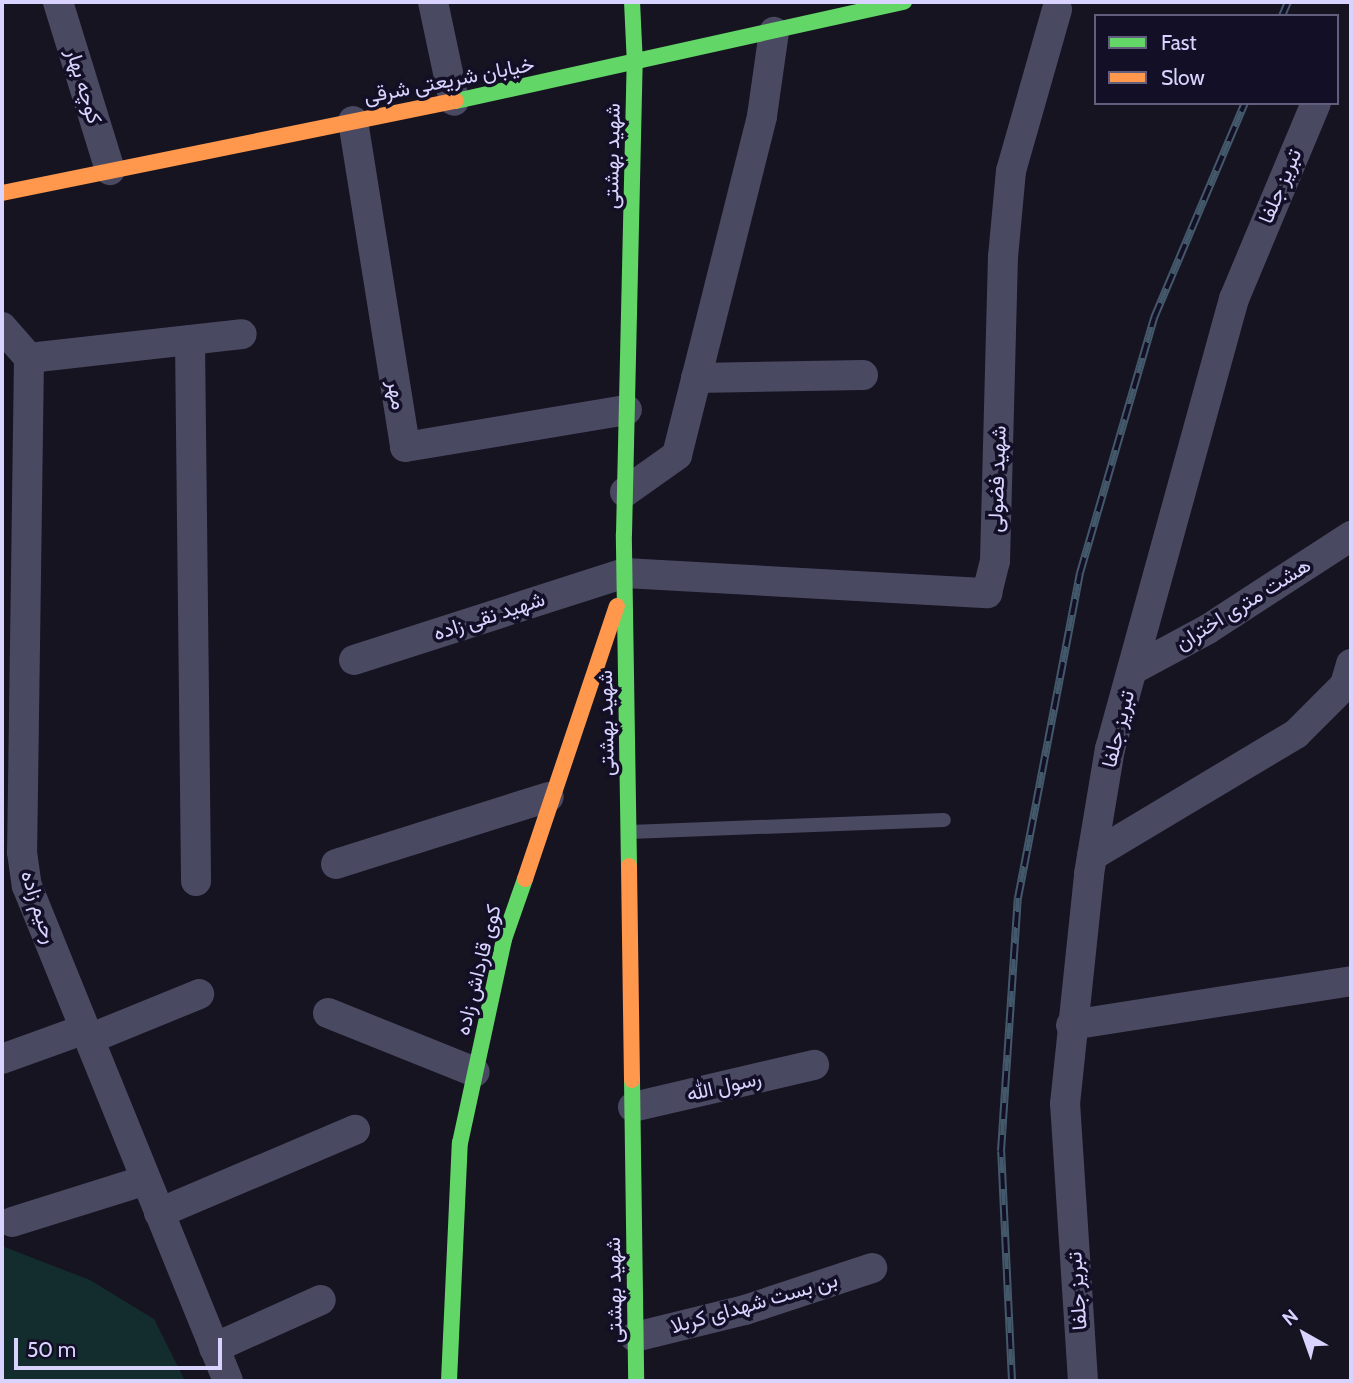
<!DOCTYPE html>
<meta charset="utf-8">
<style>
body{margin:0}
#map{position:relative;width:1353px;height:1383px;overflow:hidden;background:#161421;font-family:Cabin,Vazirmatn,sans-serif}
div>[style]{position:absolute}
.green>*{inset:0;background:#132c2d}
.lane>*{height:14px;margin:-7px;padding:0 7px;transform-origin:7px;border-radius:7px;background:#4a4962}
.street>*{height:30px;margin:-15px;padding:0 15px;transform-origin:15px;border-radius:15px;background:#4a4962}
.fast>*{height:16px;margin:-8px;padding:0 8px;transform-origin:8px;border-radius:8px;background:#63d668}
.slow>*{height:16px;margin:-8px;padding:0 8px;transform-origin:8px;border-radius:8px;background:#ff974d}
.rail>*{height:8px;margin-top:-4px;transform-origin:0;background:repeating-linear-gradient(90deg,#130f26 0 16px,#43596b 0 32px);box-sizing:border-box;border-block:2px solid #43596b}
span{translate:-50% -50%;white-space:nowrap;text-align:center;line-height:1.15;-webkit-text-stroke:7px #130f26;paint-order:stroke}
.street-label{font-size:21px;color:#d9d4ff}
.frame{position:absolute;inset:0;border:4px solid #d9d4ff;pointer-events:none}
.legend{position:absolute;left:1094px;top:14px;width:245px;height:91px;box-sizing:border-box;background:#130f26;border:2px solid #625e7d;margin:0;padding:9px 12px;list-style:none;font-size:21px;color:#d9d4ff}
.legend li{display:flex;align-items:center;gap:14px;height:35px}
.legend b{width:35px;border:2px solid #625e7d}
.north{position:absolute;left:1269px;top:1299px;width:70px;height:70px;-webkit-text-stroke:5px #130f26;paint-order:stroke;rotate:320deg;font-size:19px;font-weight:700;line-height:28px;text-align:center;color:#d9d4ff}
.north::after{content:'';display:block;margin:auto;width:24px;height:32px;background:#d9d4ff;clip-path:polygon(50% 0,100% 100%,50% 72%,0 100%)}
.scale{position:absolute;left:14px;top:1338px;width:208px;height:32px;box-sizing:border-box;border:4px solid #d9d4ff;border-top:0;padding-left:9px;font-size:21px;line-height:24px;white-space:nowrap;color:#d9d4ff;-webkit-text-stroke:5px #130f26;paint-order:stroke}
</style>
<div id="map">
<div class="green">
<div style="clip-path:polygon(2px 1246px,90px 1280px,154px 1319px,185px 1381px,2px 1381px)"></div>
</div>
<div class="lane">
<div style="left:630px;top:832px;width:314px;rotate:-2.2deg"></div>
</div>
<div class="street">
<div style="left:58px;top:2px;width:176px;rotate:72.8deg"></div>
<div style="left:433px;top:2px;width:101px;rotate:78deg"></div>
<div style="left:353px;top:121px;width:330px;rotate:80.9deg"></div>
<div style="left:405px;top:447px;width:225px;rotate:-9.5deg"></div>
<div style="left:2px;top:327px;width:41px;rotate:48.9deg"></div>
<div style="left:29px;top:358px;width:214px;rotate:-6.4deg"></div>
<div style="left:190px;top:340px;width:541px;rotate:89.36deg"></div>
<div style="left:29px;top:358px;width:494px;rotate:90.8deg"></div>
<div style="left:22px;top:852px;width:34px;rotate:82deg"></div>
<div style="left:27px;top:886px;width:534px;rotate:67.9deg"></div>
<div style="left:696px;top:378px;width:167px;rotate:-1deg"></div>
<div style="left:625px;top:492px;width:64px;rotate:-35.4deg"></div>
<div style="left:677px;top:455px;width:349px;rotate:-75.9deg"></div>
<div style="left:762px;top:116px;width:85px;rotate:-81.9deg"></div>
<div style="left:354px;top:660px;width:285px;rotate:-17.8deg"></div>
<div style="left:625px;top:573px;width:363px;rotate:3.2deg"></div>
<div style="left:987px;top:593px;width:33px;rotate:-76deg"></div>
<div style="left:995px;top:561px;width:304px;rotate:-88.5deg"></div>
<div style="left:1003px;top:257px;width:86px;rotate:-84.7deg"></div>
<div style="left:1011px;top:171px;width:168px;rotate:-74.1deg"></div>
<div style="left:1132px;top:670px;width:86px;rotate:-28.3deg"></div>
<div style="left:1208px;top:629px;width:171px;rotate:-33deg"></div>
<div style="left:1092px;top:856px;width:238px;rotate:-30.9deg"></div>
<div style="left:1296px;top:734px;width:69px;rotate:-45deg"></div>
<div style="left:1345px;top:685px;width:22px;rotate:-74deg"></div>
<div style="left:336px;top:864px;width:223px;rotate:-17.5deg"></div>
<div style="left:328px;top:1013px;width:158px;rotate:21.9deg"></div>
<div style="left:1071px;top:1025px;width:283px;rotate:-8.9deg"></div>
<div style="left:89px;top:1039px;width:119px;rotate:-22.2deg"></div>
<div style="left:2px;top:1059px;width:88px;rotate:-19.9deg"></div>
<div style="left:633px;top:1107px;width:186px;rotate:-13.1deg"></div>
<div style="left:159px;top:1213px;width:213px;rotate:-23deg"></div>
<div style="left:12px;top:1222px;width:140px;rotate:-17.4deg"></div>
<div style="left:635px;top:1337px;width:113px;rotate:-13.8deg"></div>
<div style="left:745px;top:1310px;width:134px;rotate:-18.3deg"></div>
<div style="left:214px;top:1348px;width:117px;rotate:-24.2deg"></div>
<div style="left:1083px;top:1381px;width:278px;rotate:-93.7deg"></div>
<div style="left:1065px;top:1104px;width:231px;rotate:-84deg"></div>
<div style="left:1089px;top:874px;width:127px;rotate:-80.5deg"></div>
<div style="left:1110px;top:749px;width:467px;rotate:-74.6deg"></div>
<div style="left:1234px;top:299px;width:212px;rotate:-67.3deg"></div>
</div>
<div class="fast">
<div style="left:456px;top:101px;width:459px;rotate:-12.5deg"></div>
<div style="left:629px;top:866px;width:332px;rotate:-90.9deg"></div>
<div style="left:624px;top:534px;width:469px;rotate:-88.7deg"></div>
<div style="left:635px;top:65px;width:63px;rotate:-92.7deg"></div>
<div style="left:632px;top:1080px;width:301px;rotate:89.2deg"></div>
<div style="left:449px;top:1381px;width:238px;rotate:-87.4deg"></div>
<div style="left:460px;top:1143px;width:209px;rotate:-77.8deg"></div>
<div style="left:504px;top:939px;width:64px;rotate:-70.7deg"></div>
</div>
<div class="slow">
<div style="left:2px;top:193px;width:463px;rotate:-11.5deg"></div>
<div style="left:629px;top:866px;width:214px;rotate:89.2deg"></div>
<div style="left:525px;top:879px;width:288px;rotate:-71.4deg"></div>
</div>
<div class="rail">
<div style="left:1282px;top:16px;width:15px;rotate:-67deg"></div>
<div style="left:1012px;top:1381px;width:230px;rotate:-92.7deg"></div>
<div style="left:1001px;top:1151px;width:254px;rotate:-86.2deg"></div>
<div style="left:1018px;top:898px;width:331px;rotate:-79.2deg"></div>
<div style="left:1080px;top:573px;width:266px;rotate:-73.8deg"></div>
<div style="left:1154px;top:318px;width:233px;rotate:-67.1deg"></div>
</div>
<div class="street-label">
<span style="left:449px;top:80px;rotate:-11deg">خیابان شریعتی شرقی</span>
<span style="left:84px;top:86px;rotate:73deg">کوچه بهار</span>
<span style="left:612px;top:156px;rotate:-89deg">شهید بهشتی</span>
<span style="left:1280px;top:186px;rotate:-67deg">تبریز جلفا</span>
<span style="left:397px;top:395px;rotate:81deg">مهر</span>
<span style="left:997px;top:479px;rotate:-88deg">شهید فضولی</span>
<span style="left:1243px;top:604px;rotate:-32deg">هشت متری اختران</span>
<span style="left:489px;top:616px;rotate:-18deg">شهید نقی زاده</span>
<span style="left:606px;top:723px;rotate:-91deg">شهید بهشتی</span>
<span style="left:1118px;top:729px;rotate:-76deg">تبریز جلفا</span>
<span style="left:39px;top:907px;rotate:72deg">رحیم زاده</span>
<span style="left:478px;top:970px;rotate:-76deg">کوی قارداش زاده</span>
<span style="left:724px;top:1086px;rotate:-13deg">رسول الله</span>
<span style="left:614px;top:1290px;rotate:-91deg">شهید بهشتی</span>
<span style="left:1077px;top:1291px;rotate:-94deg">تبریز جلفا</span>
<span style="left:754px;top:1303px;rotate:-16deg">بن بست شهدای کربلا</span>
</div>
<div class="frame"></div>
<ul class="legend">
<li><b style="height:9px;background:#63d668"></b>Fast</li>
<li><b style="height:9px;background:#ff974d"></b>Slow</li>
</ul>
<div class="north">N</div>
<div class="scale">50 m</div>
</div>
